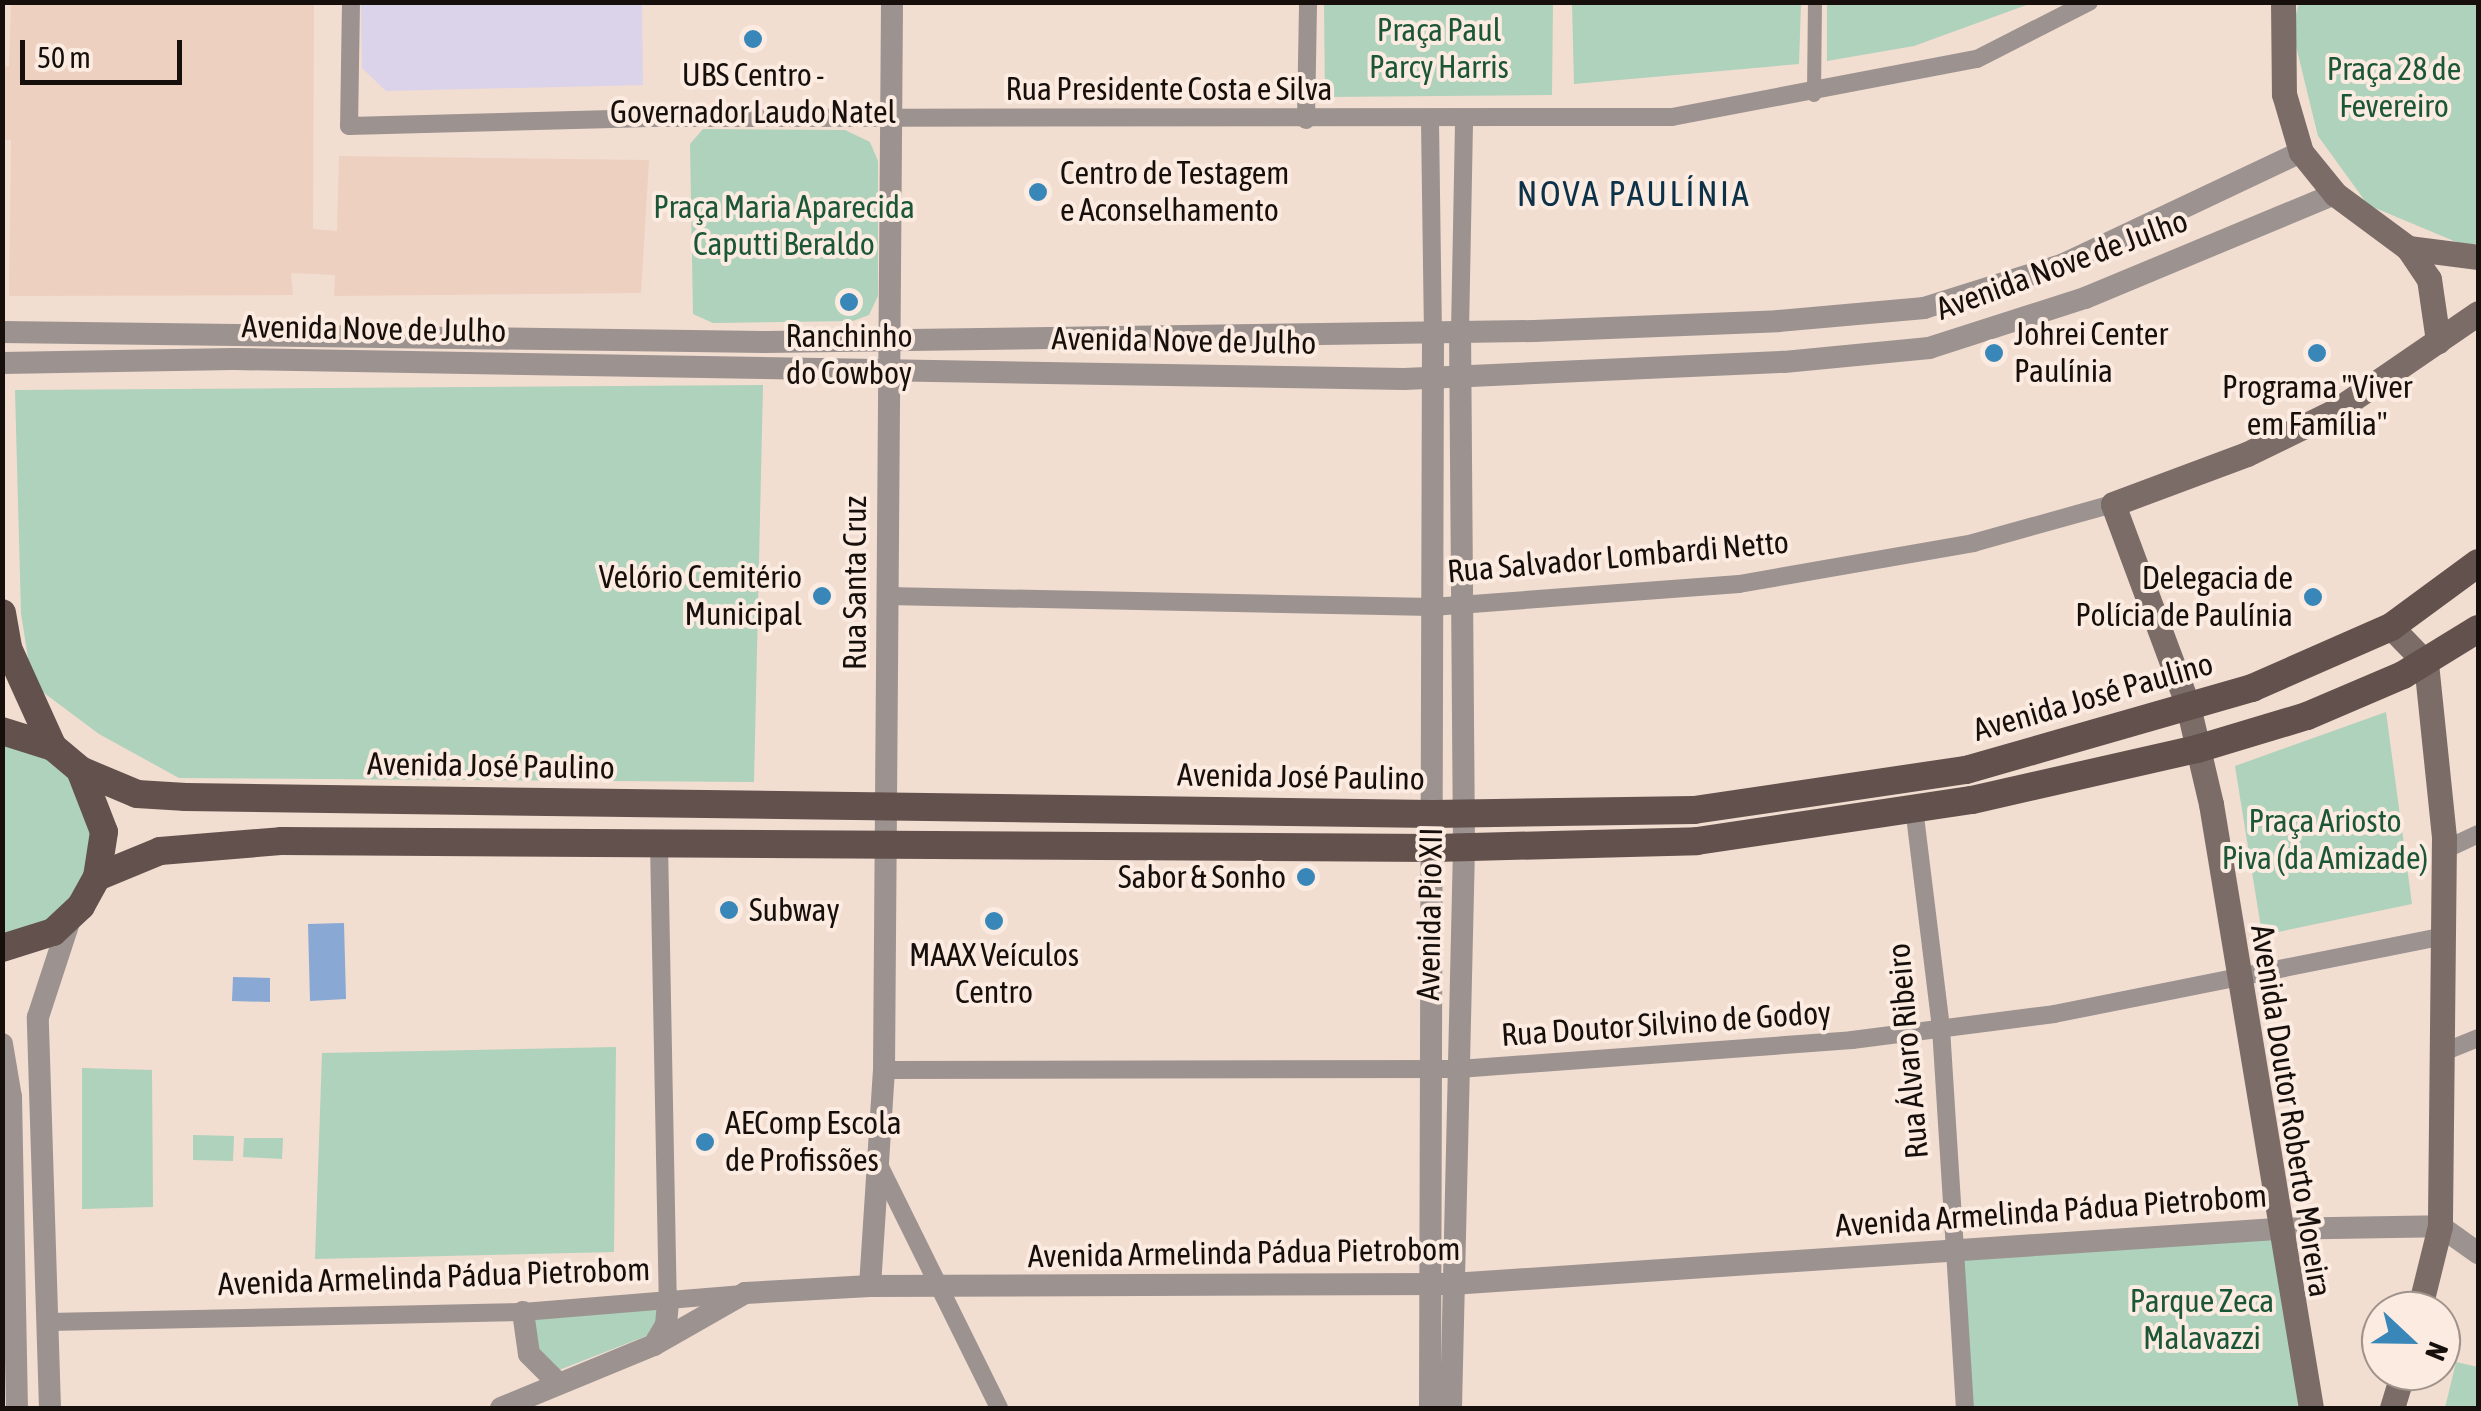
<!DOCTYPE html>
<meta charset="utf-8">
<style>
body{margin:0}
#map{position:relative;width:2481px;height:1411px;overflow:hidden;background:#f2ddd1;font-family:"Asap Condensed",sans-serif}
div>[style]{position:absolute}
.built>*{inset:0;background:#edd0c0}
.education>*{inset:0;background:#dbd3e9}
.green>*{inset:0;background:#aed2bb}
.water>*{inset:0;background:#89a9d4}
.pedestrian>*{height:14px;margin:-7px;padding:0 7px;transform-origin:7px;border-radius:7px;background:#9c928f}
.minor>*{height:18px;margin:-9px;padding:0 9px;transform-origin:9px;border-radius:9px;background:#9c928f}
.tertiary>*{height:22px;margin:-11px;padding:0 11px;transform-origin:11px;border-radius:11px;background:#9c928f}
.secondary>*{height:25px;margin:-12.5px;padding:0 12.5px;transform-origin:12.5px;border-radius:12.5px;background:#7b6c68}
.primary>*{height:28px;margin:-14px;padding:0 14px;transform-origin:14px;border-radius:14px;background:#63514d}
.dots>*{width:28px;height:28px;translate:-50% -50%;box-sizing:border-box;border:5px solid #fcebe1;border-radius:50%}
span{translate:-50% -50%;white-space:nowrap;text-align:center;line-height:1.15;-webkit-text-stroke:8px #fcebe1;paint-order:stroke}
.park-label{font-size:32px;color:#1a5637}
.poi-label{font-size:32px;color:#160f0b}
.left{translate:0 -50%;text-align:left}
.right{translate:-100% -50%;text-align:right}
.street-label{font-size:32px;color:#160f0b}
.neighbourhood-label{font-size:35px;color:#0c324a;letter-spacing:2.5px}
.frame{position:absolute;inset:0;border:5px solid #160f0b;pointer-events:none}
.north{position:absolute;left:2361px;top:1291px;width:100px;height:100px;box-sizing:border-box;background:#fcebe1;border:2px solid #a0938b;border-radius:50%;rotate:112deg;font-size:28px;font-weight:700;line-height:40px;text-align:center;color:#160f0b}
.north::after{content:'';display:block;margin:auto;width:35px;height:45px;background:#3986b9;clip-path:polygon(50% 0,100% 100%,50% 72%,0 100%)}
.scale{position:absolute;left:20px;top:40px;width:162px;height:45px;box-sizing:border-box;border:5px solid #160f0b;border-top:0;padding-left:12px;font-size:30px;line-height:35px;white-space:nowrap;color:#160f0b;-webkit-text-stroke:8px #fcebe1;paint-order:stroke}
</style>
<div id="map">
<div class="built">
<div style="clip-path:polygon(11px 3px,314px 3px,313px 229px,337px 231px,339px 156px,649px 160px,641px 293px,334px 296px,335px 275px,291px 273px,293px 295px,9px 296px,11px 140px,3px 140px,2px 67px,9px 66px)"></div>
</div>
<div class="education">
<div style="clip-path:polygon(361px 3px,642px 3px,643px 85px,386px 91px,362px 68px)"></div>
</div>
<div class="green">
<div style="clip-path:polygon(1324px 3px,1553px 3px,1552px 95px,1325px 97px)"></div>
<div style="clip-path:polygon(1572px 3px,1801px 3px,1799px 64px,1574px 84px)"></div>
<div style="clip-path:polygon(1827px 3px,1827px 2px,2032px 3px,1914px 46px,1827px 61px)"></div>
<div style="clip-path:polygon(2299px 3px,2478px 3px,2478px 244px,2461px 244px,2368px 205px,2318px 136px,2292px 30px)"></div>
<div style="clip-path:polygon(703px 129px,845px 130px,870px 142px,878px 161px,878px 296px,869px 315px,853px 321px,713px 323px,693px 314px,690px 144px)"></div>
<div style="clip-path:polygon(763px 385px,754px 782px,179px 778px,99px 734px,32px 684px,21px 613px,15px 390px)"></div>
<div style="clip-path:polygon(2386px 712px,2412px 904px,2278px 932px,2261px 928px,2235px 766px)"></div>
<div style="clip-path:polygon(2px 740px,47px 753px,89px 801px,93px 865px,58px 919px,2px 940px)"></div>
<div style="clip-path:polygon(616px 1047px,614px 1252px,315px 1259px,322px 1053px)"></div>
<div style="clip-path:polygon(82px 1068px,152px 1070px,153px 1207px,82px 1209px)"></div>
<div style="clip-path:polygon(193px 1135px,234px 1136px,233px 1161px,193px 1160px)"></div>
<div style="clip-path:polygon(244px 1138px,283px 1138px,282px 1159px,243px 1157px)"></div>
<div style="clip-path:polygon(2276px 1229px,2309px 1408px,1964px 1408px,1954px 1248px)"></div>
<div style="clip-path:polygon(662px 1309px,651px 1334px,554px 1372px,539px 1357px,530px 1318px)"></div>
<div style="clip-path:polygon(2456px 1362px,2478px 1367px,2478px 1408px,2445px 1408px)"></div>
</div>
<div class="water">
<div style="clip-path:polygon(344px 923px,346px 999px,310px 1001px,308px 924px)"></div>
<div style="clip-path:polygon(233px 977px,270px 978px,270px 1002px,232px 1001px)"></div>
</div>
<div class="pedestrian">
<div style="left:1814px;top:95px;width:93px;rotate:-89.4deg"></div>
</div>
<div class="minor">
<div style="left:351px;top:2px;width:124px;rotate:90.9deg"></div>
<div style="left:349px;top:126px;width:301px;rotate:-1.5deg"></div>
<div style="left:650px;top:118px;width:1022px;rotate:-0.06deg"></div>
<div style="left:1672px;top:117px;width:310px;rotate:-10.8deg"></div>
<div style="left:1977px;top:59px;width:126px;rotate:-27deg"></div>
<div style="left:1306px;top:120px;width:118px;rotate:-89deg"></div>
<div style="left:1430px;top:121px;width:212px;rotate:89.2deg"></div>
<div style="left:1460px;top:332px;width:211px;rotate:-88.9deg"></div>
<div style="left:887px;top:596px;width:545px;rotate:1.16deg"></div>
<div style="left:1432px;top:607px;width:308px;rotate:-4.3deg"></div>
<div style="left:1739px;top:584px;width:238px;rotate:-9.9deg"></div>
<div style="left:1973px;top:543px;width:145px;rotate:-15.6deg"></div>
<div style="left:1914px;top:808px;width:222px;rotate:83deg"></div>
<div style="left:1941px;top:1028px;width:381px;rotate:86.4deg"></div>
<div style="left:659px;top:843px;width:458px;rotate:88.9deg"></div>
<div style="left:2444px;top:850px;width:38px;rotate:-25deg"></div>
<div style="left:2441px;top:1053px;width:40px;rotate:-22deg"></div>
<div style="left:884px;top:1070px;width:575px;rotate:-0.1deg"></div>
<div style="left:1459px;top:1069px;width:394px;rotate:-4.2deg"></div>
<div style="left:1852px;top:1040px;width:204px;rotate:-7.3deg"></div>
<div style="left:2054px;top:1014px;width:397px;rotate:-11.3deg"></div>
<div style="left:879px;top:1165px;width:271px;rotate:63.7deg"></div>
<div style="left:48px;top:1322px;width:475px;rotate:-1.2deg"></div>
<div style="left:523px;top:1312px;width:218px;rotate:-4.7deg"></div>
</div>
<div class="tertiary">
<div style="left:2px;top:332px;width:763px;rotate:0.75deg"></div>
<div style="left:765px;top:342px;width:769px;rotate:-0.82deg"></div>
<div style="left:1534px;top:331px;width:244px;rotate:-2.3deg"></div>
<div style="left:1778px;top:321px;width:147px;rotate:-5.1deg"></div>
<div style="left:1924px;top:308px;width:147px;rotate:-17.4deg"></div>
<div style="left:2064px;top:264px;width:262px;rotate:-25.3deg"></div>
<div style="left:2px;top:363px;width:232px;rotate:-1deg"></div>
<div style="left:234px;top:359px;width:1170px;rotate:0.98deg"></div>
<div style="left:1404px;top:379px;width:380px;rotate:-2.6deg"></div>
<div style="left:1784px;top:362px;width:146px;rotate:-5.5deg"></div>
<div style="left:1929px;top:348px;width:164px;rotate:-17.8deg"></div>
<div style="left:2085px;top:298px;width:271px;rotate:-22.6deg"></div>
<div style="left:2px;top:1044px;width:54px;rotate:80.4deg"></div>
<div style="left:11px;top:1097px;width:311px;rotate:88.9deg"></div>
<div style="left:870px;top:1286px;width:216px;rotate:-86.3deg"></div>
<div style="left:884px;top:1070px;width:1068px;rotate:-89.57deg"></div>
<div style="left:523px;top:1312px;width:42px;rotate:81.9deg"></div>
<div style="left:529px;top:1354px;width:42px;rotate:45deg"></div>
<div style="left:654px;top:1345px;width:23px;rotate:-59deg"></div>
<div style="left:666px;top:1325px;width:24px;rotate:-85deg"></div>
<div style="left:50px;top:1408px;width:391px;rotate:-91.8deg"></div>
<div style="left:38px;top:1017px;width:103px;rotate:-71.9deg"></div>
<div style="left:501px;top:1408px;width:165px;rotate:-22.4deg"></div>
<div style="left:654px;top:1345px;width:105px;rotate:-29.7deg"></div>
<div style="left:745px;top:1293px;width:125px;rotate:-3.2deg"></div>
<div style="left:870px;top:1286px;width:582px;rotate:-0.2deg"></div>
<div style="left:1452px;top:1284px;width:826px;rotate:-3.82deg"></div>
<div style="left:2276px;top:1229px;width:164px;rotate:-1deg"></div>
<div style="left:2440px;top:1226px;width:47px;rotate:35.4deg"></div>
<div style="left:1430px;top:1408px;width:1075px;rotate:-89.84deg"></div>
<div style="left:1451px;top:1408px;width:560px;rotate:-88.67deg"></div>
<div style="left:1464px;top:848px;width:516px;rotate:-90.44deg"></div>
</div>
<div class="secondary">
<div style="left:2283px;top:2px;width:92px;rotate:89.4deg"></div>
<div style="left:2284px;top:94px;width:60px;rotate:73.7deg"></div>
<div style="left:2301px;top:152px;width:54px;rotate:51deg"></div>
<div style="left:2335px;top:194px;width:91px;rotate:36.5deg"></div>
<div style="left:2408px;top:248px;width:37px;rotate:56deg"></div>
<div style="left:2429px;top:279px;width:63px;rotate:81.7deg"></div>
<div style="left:2408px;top:248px;width:71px;rotate:7.3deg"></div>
<div style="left:2391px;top:627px;width:50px;rotate:45.8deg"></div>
<div style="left:2426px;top:663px;width:176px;rotate:84.1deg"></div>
<div style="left:2444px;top:838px;width:388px;rotate:90.6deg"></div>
<div style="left:2440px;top:1226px;width:88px;rotate:103.9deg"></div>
<div style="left:2311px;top:1408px;width:612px;rotate:-99.4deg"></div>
<div style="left:2211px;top:804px;width:101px;rotate:-103.2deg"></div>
<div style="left:2188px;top:706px;width:215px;rotate:-110.4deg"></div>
<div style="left:2113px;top:504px;width:143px;rotate:-20.5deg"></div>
<div style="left:2247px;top:454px;width:98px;rotate:-26deg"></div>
<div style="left:2335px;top:411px;width:173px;rotate:-34.4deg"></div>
<div style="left:2392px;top:1408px;width:39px;rotate:-73deg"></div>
</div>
<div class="primary">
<div style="left:2px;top:613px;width:36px;rotate:80deg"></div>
<div style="left:8px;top:648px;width:109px;rotate:65.6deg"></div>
<div style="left:2px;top:731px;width:53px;rotate:17.4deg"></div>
<div style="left:53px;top:747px;width:35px;rotate:40deg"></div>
<div style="left:80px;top:770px;width:66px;rotate:68.8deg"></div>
<div style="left:104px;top:832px;width:46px;rotate:98.8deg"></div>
<div style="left:97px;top:877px;width:33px;rotate:119deg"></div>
<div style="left:81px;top:906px;width:38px;rotate:137deg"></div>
<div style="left:53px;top:932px;width:53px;rotate:162.6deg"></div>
<div style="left:80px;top:770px;width:62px;rotate:22.8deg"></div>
<div style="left:137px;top:794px;width:49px;rotate:3.5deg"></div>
<div style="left:186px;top:797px;width:1247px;rotate:0.78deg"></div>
<div style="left:1433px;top:814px;width:261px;rotate:-0.9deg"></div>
<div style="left:1694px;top:810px;width:275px;rotate:-8.4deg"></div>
<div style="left:1966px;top:770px;width:298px;rotate:-16deg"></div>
<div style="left:2252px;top:688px;width:152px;rotate:-23.7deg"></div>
<div style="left:2391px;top:627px;width:108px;rotate:-36.3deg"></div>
<div style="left:97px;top:877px;width:68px;rotate:-22.4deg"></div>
<div style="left:160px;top:851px;width:121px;rotate:-4.7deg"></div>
<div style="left:281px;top:841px;width:1154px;rotate:0.35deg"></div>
<div style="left:1435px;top:848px;width:262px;rotate:-1.5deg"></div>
<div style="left:1697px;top:841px;width:278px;rotate:-8.5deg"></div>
<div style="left:1972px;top:800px;width:231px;rotate:-12.8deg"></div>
<div style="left:2197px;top:749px;width:115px;rotate:-16.7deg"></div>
<div style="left:2307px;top:716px;width:104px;rotate:-23.1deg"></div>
<div style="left:2403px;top:675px;width:88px;rotate:-31.5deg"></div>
</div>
<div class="dots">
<div style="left:753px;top:39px;background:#3986b9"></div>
<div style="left:1038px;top:192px;background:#3986b9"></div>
<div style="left:849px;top:302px;background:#3986b9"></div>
<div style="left:1994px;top:353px;background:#3986b9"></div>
<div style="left:2317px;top:353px;background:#3986b9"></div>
<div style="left:822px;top:596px;background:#3986b9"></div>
<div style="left:2313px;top:597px;background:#3986b9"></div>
<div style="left:1306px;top:877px;background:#3986b9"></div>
<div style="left:729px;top:910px;background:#3986b9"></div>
<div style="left:994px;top:921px;background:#3986b9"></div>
<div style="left:705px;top:1142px;background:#3986b9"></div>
</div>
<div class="park-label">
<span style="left:1439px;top:49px">Praça Paul<br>Parcy Harris</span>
<span style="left:2394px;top:88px">Praça 28 de<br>Fevereiro</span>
<span style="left:784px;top:226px">Praça Maria Aparecida<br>Caputti Beraldo</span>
<span style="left:2325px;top:840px">Praça Ariosto<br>Piva (da Amizade)</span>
<span style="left:2202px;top:1320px">Parque Zeca<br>Malavazzi</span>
</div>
<div class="poi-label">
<span style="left:753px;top:94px">UBS Centro -<br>Governador Laudo Natel</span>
<span class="left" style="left:1060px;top:192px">Centro de Testagem<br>e Aconselhamento</span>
<span class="left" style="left:2014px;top:353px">Johrei Center<br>Paulínia</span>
<span style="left:849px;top:355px">Ranchinho<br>do Cowboy</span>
<span style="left:2317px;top:406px">Programa "Viver<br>em Família"</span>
<span class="right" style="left:802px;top:596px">Velório Cemitério<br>Municipal</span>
<span class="right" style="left:2293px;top:597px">Delegacia de<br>Polícia de Paulínia</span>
<span class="right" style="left:1286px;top:877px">Sabor &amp; Sonho</span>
<span class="left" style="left:749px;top:910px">Subway</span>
<span style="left:994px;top:974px">MAAX Veículos<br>Centro</span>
<span class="left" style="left:725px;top:1142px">AEComp Escola<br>de Profissões</span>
</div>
<div class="street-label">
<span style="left:1169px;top:89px">Rua Presidente Costa e Silva</span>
<span style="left:2062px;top:265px;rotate:-20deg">Avenida Nove de Julho</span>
<span style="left:374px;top:329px;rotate:1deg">Avenida Nove de Julho</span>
<span style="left:1184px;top:341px;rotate:1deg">Avenida Nove de Julho</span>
<span style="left:1618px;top:557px;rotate:-5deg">Rua Salvador Lombardi Netto</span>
<span style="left:855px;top:583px;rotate:-90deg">Rua Santa Cruz</span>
<span style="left:2093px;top:697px;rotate:-16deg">Avenida José Paulino</span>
<span style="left:491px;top:766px;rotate:1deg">Avenida José Paulino</span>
<span style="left:1301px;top:777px;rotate:1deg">Avenida José Paulino</span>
<span style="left:1430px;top:914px;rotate:-89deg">Avenida Pio XII</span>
<span style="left:1666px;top:1024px;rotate:-4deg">Rua Doutor Silvino de Godoy</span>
<span style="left:1908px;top:1051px;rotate:-95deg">Rua Álvaro Ribeiro</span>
<span style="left:2291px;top:1111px;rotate:81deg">Avenida Doutor Roberto Moreira</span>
<span style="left:2051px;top:1211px;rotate:-4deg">Avenida Armelinda Pádua Pietrobom</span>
<span style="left:1244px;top:1253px;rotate:-1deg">Avenida Armelinda Pádua Pietrobom</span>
<span style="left:434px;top:1277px;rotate:-2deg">Avenida Armelinda Pádua Pietrobom</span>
</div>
<div class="neighbourhood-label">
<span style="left:1634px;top:193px">NOVA PAULÍNIA</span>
</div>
<div class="frame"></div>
<div class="north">N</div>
<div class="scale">50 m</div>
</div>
